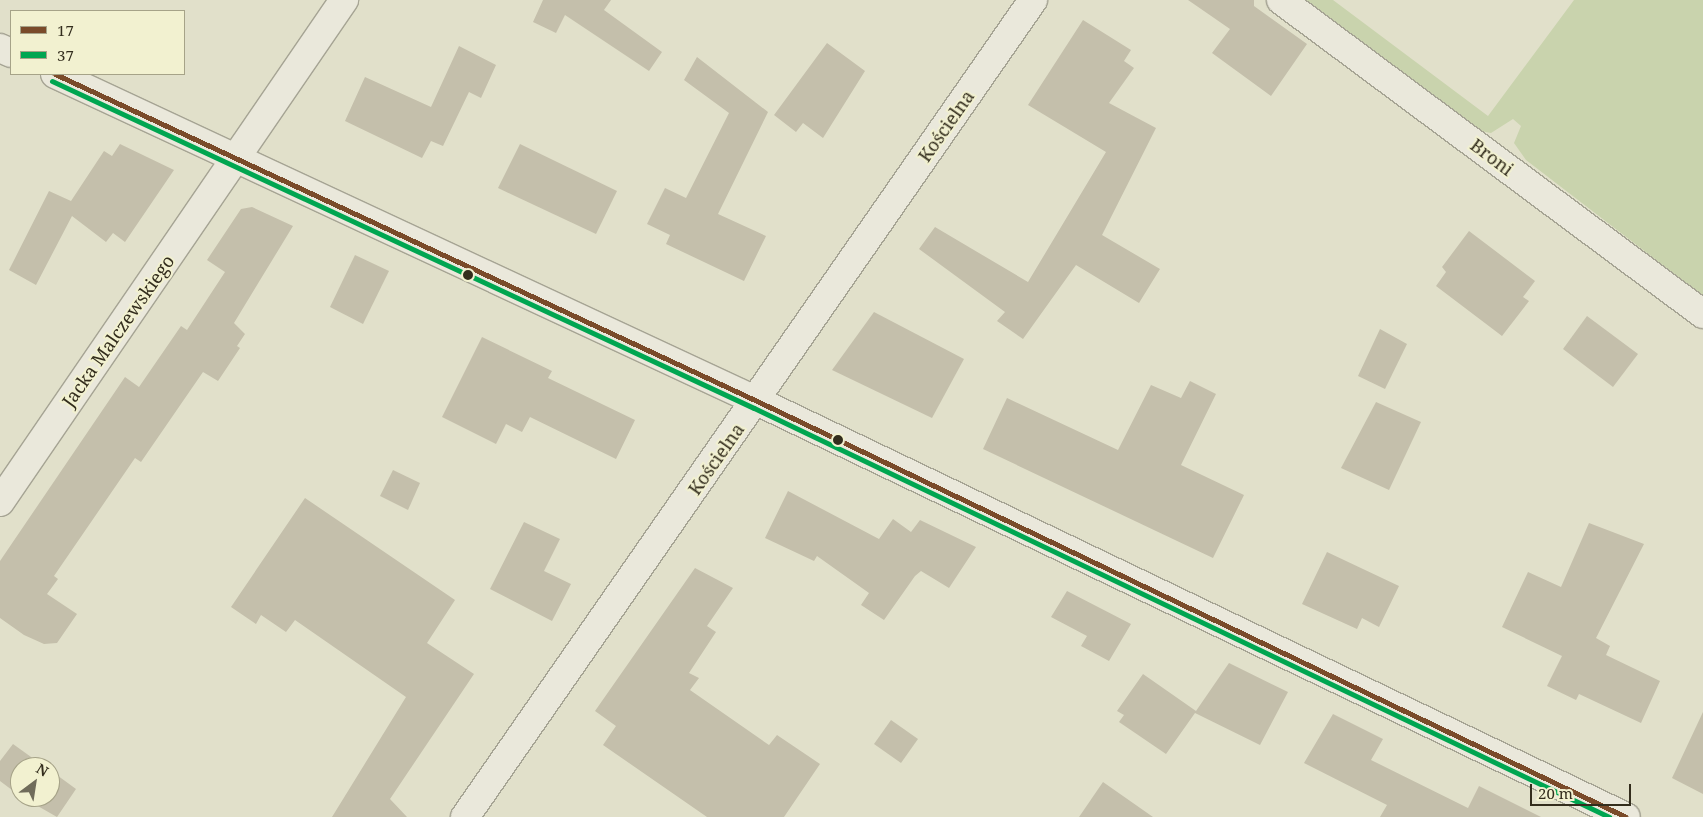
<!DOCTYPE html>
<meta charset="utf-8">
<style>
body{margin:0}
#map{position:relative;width:1703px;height:817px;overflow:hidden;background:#e1e0ca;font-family:"Noto Serif",serif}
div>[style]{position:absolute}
.green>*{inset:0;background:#c9d3ad}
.building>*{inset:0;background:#c4bfab}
.roads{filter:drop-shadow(1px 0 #a6a494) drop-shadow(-1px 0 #a6a494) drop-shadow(0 1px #a6a494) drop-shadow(0 -1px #a6a494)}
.minor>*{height:28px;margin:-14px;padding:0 14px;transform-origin:14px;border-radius:14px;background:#eae8db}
.bus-1>*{height:5px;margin:-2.5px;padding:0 2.5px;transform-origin:2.5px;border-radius:2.5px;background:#7a4b2a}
.bus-2>*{height:5px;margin:-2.5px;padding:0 2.5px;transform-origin:2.5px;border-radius:2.5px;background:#00a651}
.dots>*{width:14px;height:14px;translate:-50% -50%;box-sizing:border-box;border:2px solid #f2f1d0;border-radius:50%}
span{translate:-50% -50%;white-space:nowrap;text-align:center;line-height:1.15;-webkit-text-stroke:4px #f2f1d0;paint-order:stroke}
.street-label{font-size:18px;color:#332d1d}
.legend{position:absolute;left:10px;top:10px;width:175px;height:65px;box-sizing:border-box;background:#f2f1d0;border:1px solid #a6a388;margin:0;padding:6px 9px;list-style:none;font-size:15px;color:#332d1d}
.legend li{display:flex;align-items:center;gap:10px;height:25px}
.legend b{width:25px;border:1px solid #a6a388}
.north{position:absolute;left:10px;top:757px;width:50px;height:50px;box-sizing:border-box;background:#f2f1d0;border:1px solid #a6a388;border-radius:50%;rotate:31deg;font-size:14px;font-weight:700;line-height:20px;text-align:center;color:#332d1d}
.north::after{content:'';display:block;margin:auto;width:18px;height:22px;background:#706c5a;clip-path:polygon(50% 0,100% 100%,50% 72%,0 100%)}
.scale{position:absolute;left:1530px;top:784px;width:101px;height:22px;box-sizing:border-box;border:2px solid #332d1d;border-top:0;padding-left:6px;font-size:15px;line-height:18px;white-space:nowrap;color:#332d1d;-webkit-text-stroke:4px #f2f1d0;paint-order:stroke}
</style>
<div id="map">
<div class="green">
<div style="clip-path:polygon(1301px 0,1333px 0,1488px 116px,1574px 0,1703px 0,1703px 296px,1526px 160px,1514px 143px,1521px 126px,1513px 119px,1491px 133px,1465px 128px)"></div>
</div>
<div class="building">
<div style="clip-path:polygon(543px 0,611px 0,604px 10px,662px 52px,649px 71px,565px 15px,556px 33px,533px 22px)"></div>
<div style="clip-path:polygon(1188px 0,1254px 0,1254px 6px,1307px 44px,1271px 96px,1212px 53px,1230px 29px)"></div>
<div style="clip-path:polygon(1083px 20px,1131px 50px,1124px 61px,1134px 68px,1109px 103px,1156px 128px,1102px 235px,1160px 269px,1139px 303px,1076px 265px,1023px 339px,997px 321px,1005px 312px,919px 249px,935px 227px,1028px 282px,1106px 152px,1028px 105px)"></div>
<div style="clip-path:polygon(827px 43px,865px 71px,823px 138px,803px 123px,796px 132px,774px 115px)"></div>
<div style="clip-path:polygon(459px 46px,496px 65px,481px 98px,469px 92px,443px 146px,431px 141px,422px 158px,345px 121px,365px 77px,431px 107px)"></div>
<div style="clip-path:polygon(697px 57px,768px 112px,718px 214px,766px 236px,744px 281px,666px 244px,670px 235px,647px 224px,665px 188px,686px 198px,729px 113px,684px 80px)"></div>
<div style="clip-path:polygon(120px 144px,174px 170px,125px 242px,113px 233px,106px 242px,72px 216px,36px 285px,9px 270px,49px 191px,71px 201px,104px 151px,112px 156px)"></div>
<div style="clip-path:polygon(520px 144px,617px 191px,596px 234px,498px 188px)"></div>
<div style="clip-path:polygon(252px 207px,293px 226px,234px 323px,245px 334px,237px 346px,240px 348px,218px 381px,203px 372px,141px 462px,135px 458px,54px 576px,58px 579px,47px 594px,77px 614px,57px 643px,44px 644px,24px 635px,0 618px,0 561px,125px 377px,139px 387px,181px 326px,187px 330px,225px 272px,207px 260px,241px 209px)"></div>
<div style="clip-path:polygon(1469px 231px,1535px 281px,1523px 297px,1529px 301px,1502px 336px,1436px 286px,1446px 272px,1442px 267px)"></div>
<div style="clip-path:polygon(355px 255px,389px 271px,363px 324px,330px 307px)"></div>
<div style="clip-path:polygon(874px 312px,964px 359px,932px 418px,832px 370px)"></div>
<div style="clip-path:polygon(1587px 316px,1638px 354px,1613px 387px,1563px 349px)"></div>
<div style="clip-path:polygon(1380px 329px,1407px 344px,1385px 389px,1358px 376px)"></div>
<div style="clip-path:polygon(482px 337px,552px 371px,548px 378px,635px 420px,616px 459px,530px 417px,522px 432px,506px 424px,496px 444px,442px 417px)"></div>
<div style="clip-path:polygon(1190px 381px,1216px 394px,1181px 465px,1244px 495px,1213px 558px,983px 449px,1007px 398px,1118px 450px,1151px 385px,1181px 398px)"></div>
<div style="clip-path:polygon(1376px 402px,1421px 422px,1389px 490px,1341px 468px)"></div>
<div style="clip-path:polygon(393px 470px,420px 483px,408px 510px,380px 496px)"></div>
<div style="clip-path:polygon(788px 491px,879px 539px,893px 519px,911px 532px,920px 520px,976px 547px,949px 588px,921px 571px,915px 576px,884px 620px,861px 605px,869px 593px,817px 556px,814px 561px,765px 538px)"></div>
<div style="clip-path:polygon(305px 498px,455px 600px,427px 643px,474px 674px,390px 799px,407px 817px,332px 817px,406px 697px,295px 620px,286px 632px,261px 615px,256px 624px,231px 607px)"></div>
<div style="clip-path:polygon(524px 522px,560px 539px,544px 571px,571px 584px,552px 621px,490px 589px)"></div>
<div style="clip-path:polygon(1589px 523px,1644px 544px,1596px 638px,1610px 646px,1606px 655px,1660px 681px,1641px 723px,1579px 694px,1576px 700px,1547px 686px,1562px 656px,1502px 627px,1528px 572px,1561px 587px)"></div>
<div style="clip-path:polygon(1327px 552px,1399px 586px,1379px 627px,1362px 618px,1357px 629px,1302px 604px)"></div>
<div style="clip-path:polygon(695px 568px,733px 588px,707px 626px,716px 632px,689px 673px,699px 678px,690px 690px,769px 745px,777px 735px,820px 764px,784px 817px,707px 817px,603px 745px,616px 726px,595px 711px)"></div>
<div style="clip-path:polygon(1067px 591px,1131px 624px,1109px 661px,1081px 646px,1087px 636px,1051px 617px)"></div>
<div style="clip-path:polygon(1229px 663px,1288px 692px,1260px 745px,1195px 713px,1166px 754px,1119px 722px,1124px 715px,1117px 711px,1143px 674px,1196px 711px)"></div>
<div style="clip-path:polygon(1703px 712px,1703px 794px,1672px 778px)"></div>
<div style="clip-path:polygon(1333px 714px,1383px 739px,1371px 760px,1468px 808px,1479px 786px,1541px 817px,1380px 817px,1387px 805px,1304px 763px)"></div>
<div style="clip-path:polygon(891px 720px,918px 739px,901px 763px,874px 744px)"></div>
<div style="clip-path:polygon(13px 744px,45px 767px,20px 767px,20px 796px,0 781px,0 761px)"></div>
<div style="clip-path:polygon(50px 770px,76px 789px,57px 817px,22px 797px,50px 797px)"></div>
<div style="clip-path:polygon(1103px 782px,1153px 817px,1079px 817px)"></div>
</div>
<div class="roads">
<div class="minor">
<div style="left:1281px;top:0;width:526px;rotate:36.65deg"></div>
<div style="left:0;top:48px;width:12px;rotate:24deg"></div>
<div style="left:55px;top:74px;width:774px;rotate:24.98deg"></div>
<div style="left:757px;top:401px;width:963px;rotate:25.58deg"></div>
<div style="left:0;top:502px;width:609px;rotate:-55.58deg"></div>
<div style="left:465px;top:817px;width:995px;rotate:-55.19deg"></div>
</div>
</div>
<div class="bus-1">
<div style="left:55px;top:74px;width:774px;rotate:24.98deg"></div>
<div style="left:757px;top:401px;width:963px;rotate:25.58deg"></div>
</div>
<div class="bus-2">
<div style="left:52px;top:81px;width:774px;rotate:24.98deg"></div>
<div style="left:754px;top:408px;width:948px;rotate:25.56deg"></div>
</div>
<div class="dots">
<div style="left:468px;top:275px;background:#332d1d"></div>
<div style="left:838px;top:440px;background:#332d1d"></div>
</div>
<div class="street-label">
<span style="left:946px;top:126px;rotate:-55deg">Kościelna</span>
<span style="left:1492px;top:157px;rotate:37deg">Broni</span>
<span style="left:118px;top:331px;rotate:-55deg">Jacka Malczewskiego</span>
<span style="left:716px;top:459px;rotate:-55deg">Kościelna</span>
</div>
<ul class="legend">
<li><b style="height:6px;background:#7a4b2a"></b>17</li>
<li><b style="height:6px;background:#00a651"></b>37</li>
</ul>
<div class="north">N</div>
<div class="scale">20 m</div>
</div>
